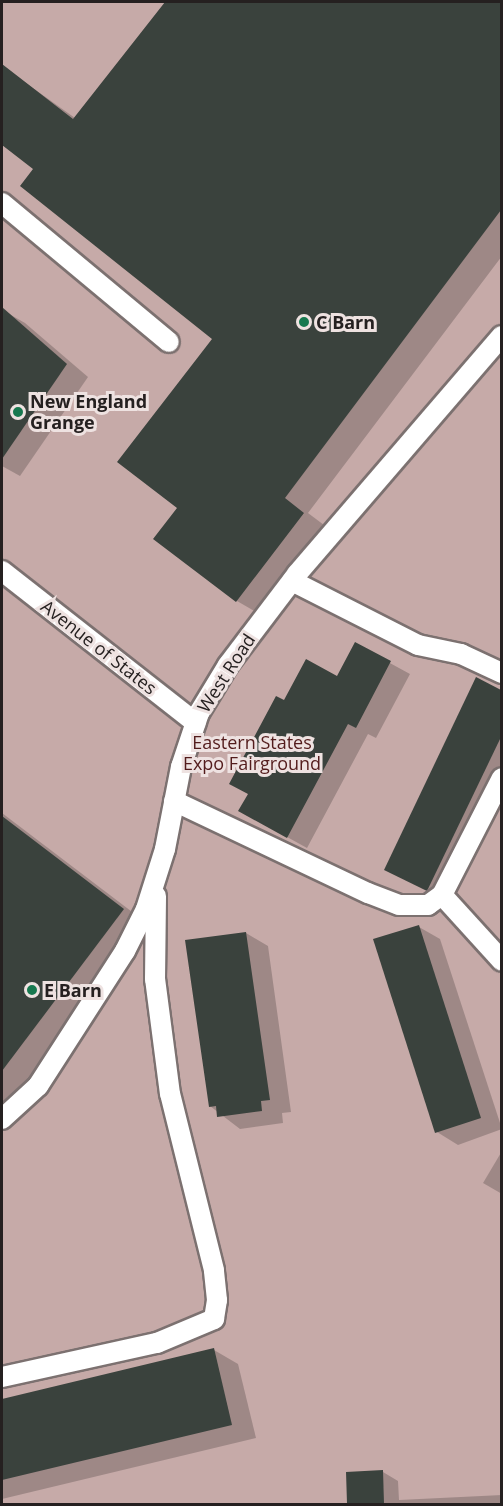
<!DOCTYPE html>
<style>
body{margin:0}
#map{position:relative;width:503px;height:1506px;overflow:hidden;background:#eee2e1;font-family:"Open Sans",sans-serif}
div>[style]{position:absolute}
.green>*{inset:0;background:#c6aaa8}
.shadow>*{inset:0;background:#0003}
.building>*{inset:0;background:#3a423d}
.roads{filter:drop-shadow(2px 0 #7c7170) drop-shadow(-2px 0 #7c7170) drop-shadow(0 2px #7c7170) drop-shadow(0 -2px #7c7170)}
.service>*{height:20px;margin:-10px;padding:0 10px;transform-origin:10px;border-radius:10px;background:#fff}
.dots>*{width:16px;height:16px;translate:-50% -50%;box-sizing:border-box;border:3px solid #eee2e1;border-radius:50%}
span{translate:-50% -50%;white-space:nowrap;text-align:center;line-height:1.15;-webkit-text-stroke:6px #eee2e1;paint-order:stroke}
.poi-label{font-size:18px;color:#252020;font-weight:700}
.left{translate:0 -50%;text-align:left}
.street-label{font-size:18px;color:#252020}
.park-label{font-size:18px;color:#531c1c}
.frame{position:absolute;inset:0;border:3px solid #252020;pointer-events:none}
</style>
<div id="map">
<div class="green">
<div style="clip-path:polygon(2px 2px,501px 2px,501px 1504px,2px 1504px)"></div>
</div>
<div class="shadow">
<div style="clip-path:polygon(166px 2px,502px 2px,502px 256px,308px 513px,328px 528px,261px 615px,237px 601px,214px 339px,35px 169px,2px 143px,2px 66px,75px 118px)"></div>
<div style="clip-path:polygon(4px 311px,25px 323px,88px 377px,20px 476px,2px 466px)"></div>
<div style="clip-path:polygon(355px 644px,410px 674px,376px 738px,368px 734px,307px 848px,260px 822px,249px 794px,285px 702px,337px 678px)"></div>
<div style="clip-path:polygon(476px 679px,502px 692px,502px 794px,450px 901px,386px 870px)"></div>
<div style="clip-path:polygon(2px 813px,148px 924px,2px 1116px)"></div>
<div style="clip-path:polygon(419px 927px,440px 939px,502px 1129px,458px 1145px,437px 1132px)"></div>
<div style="clip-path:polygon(246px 933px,268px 946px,291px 1112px,282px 1113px,283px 1123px,240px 1129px,210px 1106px)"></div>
<div style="clip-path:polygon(502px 1151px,502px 1194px,483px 1183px)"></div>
<div style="clip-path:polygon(214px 1350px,238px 1364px,256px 1438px,2px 1499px,2px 1401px)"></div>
<div style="clip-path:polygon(383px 1472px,398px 1481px,399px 1500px,502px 1495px,502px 1504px,349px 1504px,347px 1473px)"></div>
</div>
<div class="building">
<div style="clip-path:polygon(165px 2px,501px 2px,501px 210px,285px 498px,304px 513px,236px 602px,153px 539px,177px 508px,117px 462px,212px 339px,20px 186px,33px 169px,2px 145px,2px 64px,73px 119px)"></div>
<div style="clip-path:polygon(2px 307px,67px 364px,2px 459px)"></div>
<div style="clip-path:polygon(355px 642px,391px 661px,356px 728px,348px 724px,287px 838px,238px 811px,248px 794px,229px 784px,276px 696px,284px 700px,306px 659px,337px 676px)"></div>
<div style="clip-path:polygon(476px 677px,501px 690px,501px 737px,427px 891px,384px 870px)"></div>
<div style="clip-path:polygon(2px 816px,124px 909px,2px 1071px)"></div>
<div style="clip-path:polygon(419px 925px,481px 1118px,435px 1133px,373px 939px)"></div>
<div style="clip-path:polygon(246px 932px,270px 1100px,261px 1101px,262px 1111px,217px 1117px,216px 1106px,209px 1107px,185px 940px)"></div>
<div style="clip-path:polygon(214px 1348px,232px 1425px,2px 1480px,2px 1399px)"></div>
<div style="clip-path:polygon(383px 1470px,384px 1504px,347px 1504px,346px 1472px)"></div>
</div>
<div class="roads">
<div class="service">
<div style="left:2px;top:203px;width:217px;rotate:39.8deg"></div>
<div style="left:2px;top:571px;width:246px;rotate:38.1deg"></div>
<div style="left:292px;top:581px;width:141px;rotate:26.9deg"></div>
<div style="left:418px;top:645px;width:44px;rotate:11.8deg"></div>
<div style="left:461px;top:654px;width:45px;rotate:24.9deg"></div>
<div style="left:174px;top:801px;width:215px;rotate:25.4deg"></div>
<div style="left:368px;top:893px;width:33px;rotate:21deg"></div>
<div style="left:399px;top:905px;width:29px"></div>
<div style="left:428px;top:905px;width:17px;rotate:-36deg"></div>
<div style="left:442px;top:895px;width:131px;rotate:-62.9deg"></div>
<div style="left:442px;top:895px;width:89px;rotate:47.7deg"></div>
<div style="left:2px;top:1119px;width:49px;rotate:-42.5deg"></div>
<div style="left:38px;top:1086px;width:161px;rotate:-57.2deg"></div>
<div style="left:125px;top:951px;width:47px;rotate:-63.4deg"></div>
<div style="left:146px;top:909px;width:63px;rotate:-72.4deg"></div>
<div style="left:165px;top:849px;width:84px;rotate:-79deg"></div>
<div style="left:181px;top:767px;width:57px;rotate:-71.6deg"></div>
<div style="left:199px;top:713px;width:56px;rotate:-58.9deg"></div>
<div style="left:228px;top:665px;width:114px;rotate:-52.8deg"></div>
<div style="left:297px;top:574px;width:314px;rotate:-49.3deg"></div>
<div style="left:2px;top:1377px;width:159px;rotate:-12.4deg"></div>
<div style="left:157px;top:1343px;width:62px;rotate:-22.8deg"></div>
<div style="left:214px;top:1319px;width:19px;rotate:-81deg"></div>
<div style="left:217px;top:1300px;width:30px;rotate:-96deg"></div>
<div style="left:214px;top:1270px;width:181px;rotate:-104deg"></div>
<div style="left:170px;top:1094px;width:116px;rotate:-97.4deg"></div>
<div style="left:155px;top:979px;width:83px;rotate:-89.3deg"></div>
</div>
</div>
<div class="dots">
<div style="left:304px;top:322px;background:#17784f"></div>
<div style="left:18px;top:412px;background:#17784f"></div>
<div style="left:32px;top:990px;background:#17784f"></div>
</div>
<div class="poi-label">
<span class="left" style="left:316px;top:322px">C Barn</span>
<span class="left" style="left:30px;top:412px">New England<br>Grange</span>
<span class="left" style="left:44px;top:990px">E Barn</span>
</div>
<div class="street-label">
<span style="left:99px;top:647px;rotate:38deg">Avenue of States</span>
<span style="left:226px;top:673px;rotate:-57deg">West Road</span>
</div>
<div class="park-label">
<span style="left:252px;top:753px">Eastern States<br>Expo Fairground</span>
</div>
<div class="frame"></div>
</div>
